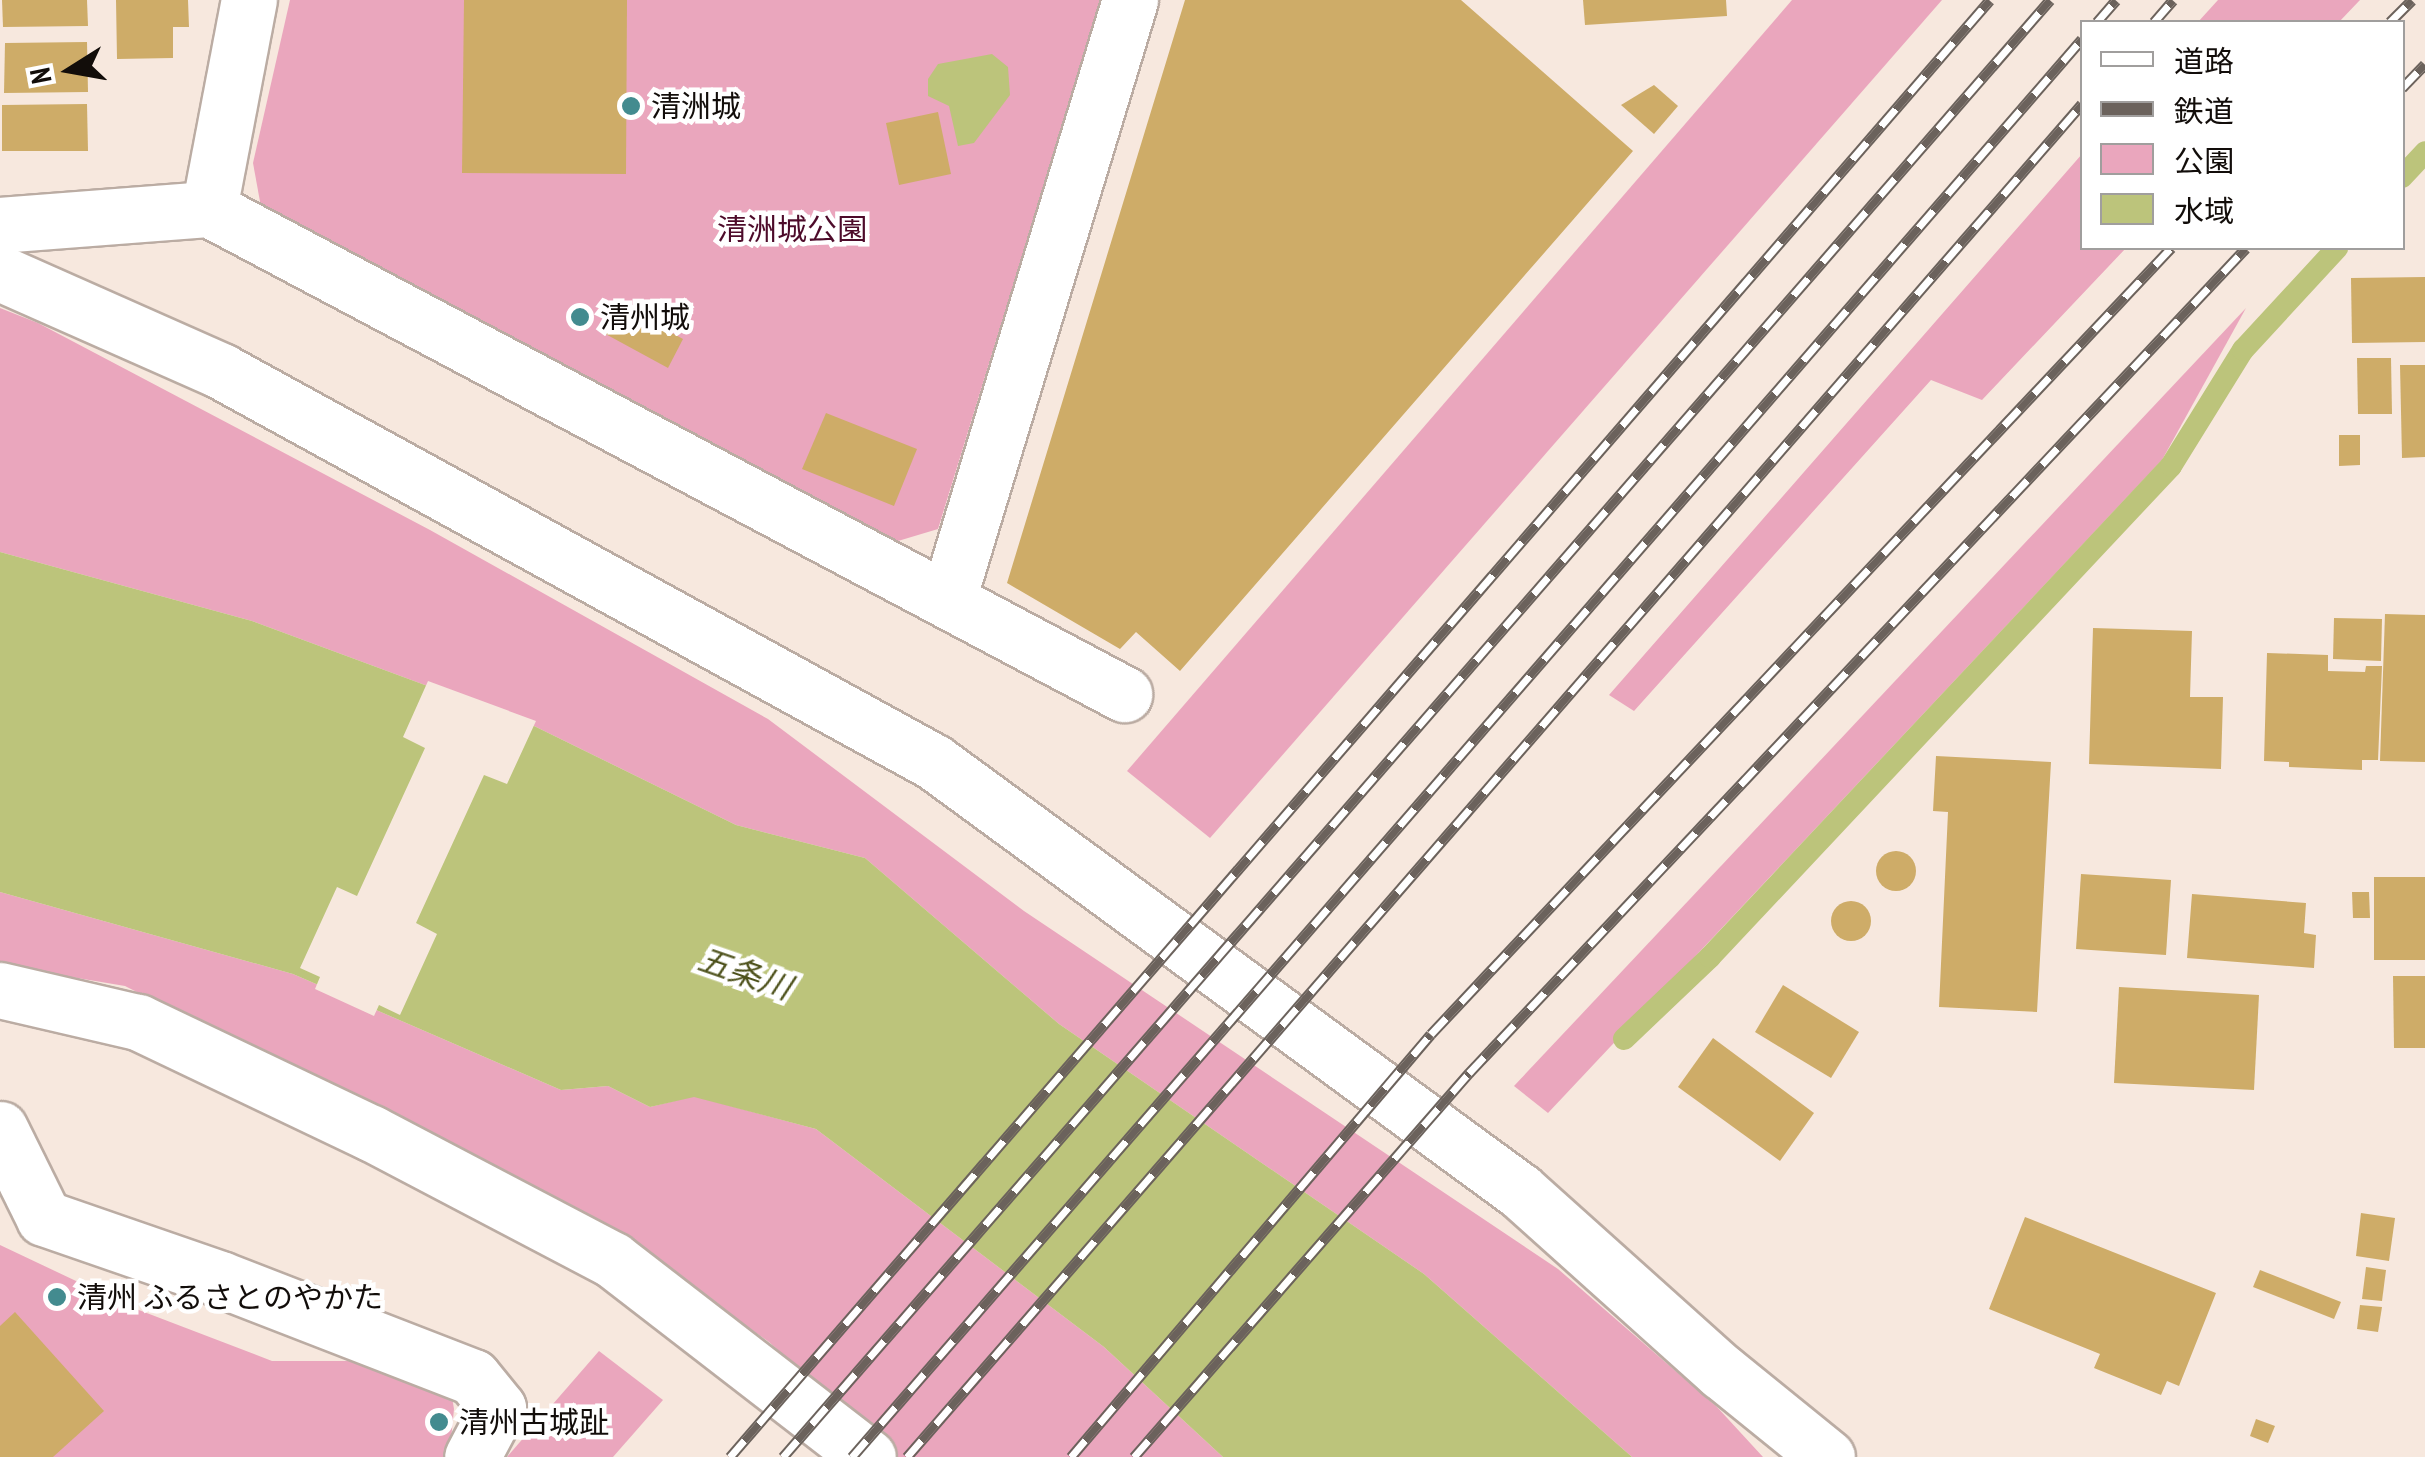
<!DOCTYPE html>
<meta charset="utf-8">
<style>
body{margin:0}
#map{position:relative;width:2425px;height:1457px;overflow:hidden;background:#f7e8de;font-family:"PT Sans Narrow","Noto Sans JP",sans-serif}
div>[style]{position:absolute}
.green>*{inset:0;background:#eaa6bd}
.water>*{inset:0;background:#bcc47b}
.pier>*{inset:0;background:#f7e8de}
.stream>*{height:22px;margin:-11px;padding:0 11px;transform-origin:11px;border-radius:11px;background:#bcc47b}
.building>*{inset:0;background:#ceac68}
.round{border-radius:50%}
.roads{filter:drop-shadow(2px 0 #bbaca3) drop-shadow(-2px 0 #bbaca3) drop-shadow(0 2px #bbaca3) drop-shadow(0 -2px #bbaca3)}
.minor>*{height:55px;margin:-27.5px;padding:0 27.5px;transform-origin:27.5px;border-radius:27.5px;background:#fff}
.rail>*{height:11px;margin-top:-5.5px;transform-origin:0;background:repeating-linear-gradient(90deg,#fff 0 22px,#6b625c 0 44px);box-sizing:border-box;border-block:2px solid #6b625c}
.dots>*{width:28px;height:28px;translate:-50% -50%;box-sizing:border-box;border:5px solid #fff;border-radius:50%}
span{translate:-50% -50%;white-space:nowrap;text-align:center;line-height:1.15;-webkit-text-stroke:9px #fff;paint-order:stroke}
.poi-label{font-size:30px;color:#120d0a}
.left{translate:0 -50%;text-align:left}
.park-label{font-size:30px;color:#4d0b2a}
.water-label{font-size:32px;color:#4e521c;font-style:italic}
.legend{position:absolute;left:2080px;top:20px;width:325px;height:230px;box-sizing:border-box;background:#fff;border:2px solid #a09e9d;margin:0;padding:12px 18px;list-style:none;font-size:30px;color:#120d0a}
.legend li{display:flex;align-items:center;gap:20px;height:50px}
.legend b{width:50px;border:2px solid #a09e9d}
.north{position:absolute;left:20px;top:20px;width:100px;height:100px;-webkit-text-stroke:8px #fff;paint-order:stroke;rotate:259deg;font-size:28px;font-weight:700;line-height:40px;text-align:center;color:#120d0a}
.north::after{content:'';display:block;margin:auto;width:35px;height:45px;background:#120d0a;clip-path:polygon(50% 0,100% 100%,50% 72%,0 100%)}
</style>
<div id="map">
<div class="green">
<div style="clip-path:polygon(290px 0,1101px 0,938px 529px,898px 541px,263px 218px,253px 163px)"></div>
<div style="clip-path:polygon(1792px 0,1942px 0,1210px 838px,1127px 771px)"></div>
<div style="clip-path:polygon(2218px 0,2360px 0,2339px 22px,2198px 22px)"></div>
<div style="clip-path:polygon(2082px 154px,2082px 248px,2126px 248px,1982px 400px,1931px 380px,1634px 711px,1609px 695px)"></div>
<div style="clip-path:polygon(0 308px,38px 323px,430px 530px,768px 719px,1024px 911px,1558px 1269px,1717px 1407px,1763px 1457px,1632px 1457px,1424px 1274px,1059px 1024px,865px 858px,736px 825px,530px 724px,252px 621px,0 552px)"></div>
<div style="clip-path:polygon(2246px 308px,2162px 460px,1548px 1113px,1514px 1086px)"></div>
<div style="clip-path:polygon(0 892px,293px 974px,561px 1090px,608px 1086px,650px 1107px,694px 1096px,816px 1129px,1104px 1347px,1223px 1457px,897px 1457px,769px 1342px,626px 1240px,125px 986px,0 965px)"></div>
<div style="clip-path:polygon(0 1245px,131px 1307px,272px 1361px,387px 1361px,449px 1379px,454px 1409px,450px 1450px,444px 1457px,0 1457px)"></div>
<div style="clip-path:polygon(599px 1351px,663px 1400px,613px 1457px,507px 1457px)"></div>
</div>
<div class="water">
<div style="clip-path:polygon(992px 54px,1008px 67px,1010px 95px,974px 143px,958px 146px,949px 106px,928px 96px,928px 79px,938px 64px)"></div>
<div style="clip-path:polygon(0 552px,252px 621px,530px 724px,736px 825px,865px 858px,1059px 1024px,1424px 1274px,1632px 1457px,1223px 1457px,1104px 1347px,816px 1129px,694px 1097px,650px 1107px,608px 1086px,561px 1090px,293px 974px,0 892px)"></div>
</div>
<div class="pier">
<div style="clip-path:polygon(428px 681px,536px 721px,507px 784px,484px 775px,416px 923px,437px 934px,400px 1015px,379px 1005px,374px 1016px,315px 989px,320px 977px,300px 968px,337px 887px,357px 896px,425px 748px,403px 737px)"></div>
</div>
<div class="stream">
<div style="left:2402px;top:177px;width:34px;rotate:-47deg"></div>
<div style="left:1624px;top:1039px;width:119px;rotate:-43.6deg"></div>
<div style="left:1710px;top:957px;width:673px;rotate:-46.8deg"></div>
<div style="left:2171px;top:466px;width:137px;rotate:-58.2deg"></div>
<div style="left:2243px;top:350px;width:139px;rotate:-47.3deg"></div>
</div>
<div class="building">
<div style="clip-path:polygon(2px 0,87px 0,88px 26px,3px 27px)"></div>
<div style="clip-path:polygon(116px 0,188px 0,189px 27px,173px 27px,173px 58px,117px 59px)"></div>
<div style="clip-path:polygon(464px 0,627px 0,626px 174px,462px 173px)"></div>
<div style="clip-path:polygon(1185px 0,1461px 0,1633px 151px,1180px 671px,1136px 632px,1120px 649px,1007px 583px)"></div>
<div style="clip-path:polygon(1583px 0,1726px 0,1727px 16px,1585px 25px)"></div>
<div style="clip-path:polygon(87px 42px,88px 92px,4px 93px,5px 43px)"></div>
<div style="clip-path:polygon(1654px 85px,1678px 106px,1654px 134px,1621px 105px)"></div>
<div style="clip-path:polygon(87px 104px,88px 151px,2px 151px,2px 105px)"></div>
<div style="clip-path:polygon(938px 112px,951px 174px,899px 185px,886px 123px)"></div>
<div style="clip-path:polygon(2425px 277px,2425px 342px,2352px 343px,2351px 278px)"></div>
<div style="clip-path:polygon(615px 302px,683px 339px,668px 368px,600px 331px)"></div>
<div style="clip-path:polygon(2357px 358px,2391px 358px,2392px 414px,2358px 414px)"></div>
<div style="clip-path:polygon(2400px 365px,2425px 365px,2425px 457px,2402px 458px)"></div>
<div style="clip-path:polygon(826px 413px,917px 449px,894px 506px,802px 469px)"></div>
<div style="clip-path:polygon(2339px 435px,2360px 435px,2360px 465px,2339px 466px)"></div>
<div style="clip-path:polygon(2385px 614px,2425px 615px,2425px 762px,2380px 761px)"></div>
<div style="clip-path:polygon(2334px 618px,2382px 619px,2381px 661px,2333px 659px)"></div>
<div style="clip-path:polygon(2093px 628px,2192px 631px,2190px 697px,2223px 697px,2221px 769px,2089px 764px)"></div>
<div style="clip-path:polygon(2267px 653px,2328px 655px,2328px 671px,2365px 672px,2366px 666px,2382px 666px,2378px 760px,2362px 760px,2362px 770px,2289px 767px,2289px 762px,2264px 761px)"></div>
<div style="clip-path:polygon(1936px 756px,2051px 762px,2037px 1012px,1939px 1007px,1948px 812px,1933px 811px)"></div>
<div class="round" style="left:1876px;top:851px;width:40px;height:40px"></div>
<div style="clip-path:polygon(2081px 874px,2171px 880px,2166px 955px,2076px 949px)"></div>
<div style="clip-path:polygon(2374px 877px,2425px 877px,2425px 960px,2374px 960px)"></div>
<div style="clip-path:polygon(2352px 892px,2369px 892px,2370px 918px,2353px 918px)"></div>
<div style="clip-path:polygon(2192px 894px,2306px 903px,2304px 933px,2316px 935px,2314px 968px,2187px 958px)"></div>
<div class="round" style="left:1831px;top:901px;width:40px;height:40px"></div>
<div style="clip-path:polygon(2393px 976px,2425px 976px,2425px 1048px,2394px 1048px)"></div>
<div style="clip-path:polygon(1783px 985px,1859px 1032px,1831px 1078px,1755px 1032px)"></div>
<div style="clip-path:polygon(2119px 987px,2259px 995px,2254px 1090px,2114px 1083px)"></div>
<div style="clip-path:polygon(1713px 1038px,1814px 1113px,1780px 1161px,1678px 1087px)"></div>
<div style="clip-path:polygon(2361px 1213px,2395px 1218px,2389px 1261px,2356px 1256px)"></div>
<div style="clip-path:polygon(2025px 1217px,2216px 1293px,2179px 1386px,2167px 1381px,2161px 1395px,2094px 1368px,2100px 1354px,1989px 1309px)"></div>
<div style="clip-path:polygon(2366px 1267px,2386px 1270px,2382px 1301px,2362px 1299px)"></div>
<div style="clip-path:polygon(2260px 1270px,2341px 1302px,2334px 1319px,2253px 1287px)"></div>
<div style="clip-path:polygon(2360px 1305px,2382px 1307px,2378px 1332px,2357px 1329px)"></div>
<div style="clip-path:polygon(15px 1312px,104px 1411px,53px 1457px,0 1457px,0 1326px)"></div>
<div style="clip-path:polygon(2256px 1419px,2275px 1426px,2268px 1443px,2250px 1436px)"></div>
</div>
<div class="roads">
<div class="minor">
<div style="left:209px;top:209px;width:213px;rotate:-79.2deg"></div>
<div style="left:0;top:225px;width:210px;rotate:-4.4deg"></div>
<div style="left:209px;top:209px;width:1036px;rotate:27.93deg"></div>
<div style="left:0;top:273px;width:242px;rotate:23.9deg"></div>
<div style="left:221px;top:371px;width:813px;rotate:28.74deg"></div>
<div style="left:934px;top:762px;width:726px;rotate:36.21deg"></div>
<div style="left:1520px;top:1191px;width:271px;rotate:41.9deg"></div>
<div style="left:1722px;top:1372px;width:135px;rotate:39deg"></div>
<div style="left:948px;top:599px;width:626px;rotate:-73.1deg"></div>
<div style="left:0;top:990px;width:142px;rotate:13.1deg"></div>
<div style="left:138px;top:1022px;width:258px;rotate:25.5deg"></div>
<div style="left:371px;top:1133px;width:273px;rotate:27.7deg"></div>
<div style="left:613px;top:1260px;width:322px;rotate:37.7deg"></div>
<div style="left:0;top:1129px;width:99px;rotate:63.7deg"></div>
<div style="left:44px;top:1218px;width:186px;rotate:19.1deg"></div>
<div style="left:220px;top:1279px;width:271px;rotate:21.2deg"></div>
<div style="left:473px;top:1377px;width:40px;rotate:51deg"></div>
<div style="left:498px;top:1408px;width:55px;rotate:118deg"></div>
</div>
</div>
<div class="rail">
<div style="left:2097px;top:22px;width:29px;rotate:-49deg"></div>
<div style="left:2154px;top:22px;width:29px;rotate:-49deg"></div>
<div style="left:2390px;top:22px;width:31px;rotate:-45deg"></div>
<div style="left:2402px;top:88px;width:33px;rotate:-46deg"></div>
<div style="left:730px;top:1457px;width:1926px;rotate:-49.15deg"></div>
<div style="left:783px;top:1457px;width:1931px;rotate:-48.99deg"></div>
<div style="left:852px;top:1457px;width:1877px;rotate:-49.06deg"></div>
<div style="left:907px;top:1457px;width:1792px;rotate:-49.03deg"></div>
<div style="left:1071px;top:1457px;width:555px;rotate:-49.6deg"></div>
<div style="left:1431px;top:1034px;width:1080px;rotate:-46.73deg"></div>
<div style="left:1134px;top:1457px;width:510px;rotate:-48.9deg"></div>
<div style="left:1469px;top:1073px;width:1133px;rotate:-46.72deg"></div>
</div>
<div class="dots">
<div style="left:631px;top:106px;background:#438b8f"></div>
<div style="left:580px;top:317px;background:#438b8f"></div>
<div style="left:57px;top:1297px;background:#438b8f"></div>
<div style="left:439px;top:1422px;background:#438b8f"></div>
</div>
<div class="poi-label">
<span class="left" style="left:651px;top:106px">清洲城</span>
<span class="left" style="left:600px;top:317px">清州城</span>
<span class="left" style="left:77px;top:1297px">清州 ふるさとのやかた</span>
<span class="left" style="left:459px;top:1422px">清州古城趾</span>
</div>
<div class="park-label">
<span style="left:792px;top:229px">清洲城公園</span>
</div>
<div class="water-label">
<span style="left:745px;top:973px;rotate:19deg">五条川</span>
</div>
<ul class="legend">
<li><b style="height:12px;background:#fff"></b>道路</li>
<li><b style="height:12px;background:#6b625c"></b>鉄道</li>
<li><b style="height:28px;background:#eaa6bd"></b>公園</li>
<li><b style="height:28px;background:#bcc47b"></b>水域</li>
</ul>
<div class="north">N</div>
</div>
